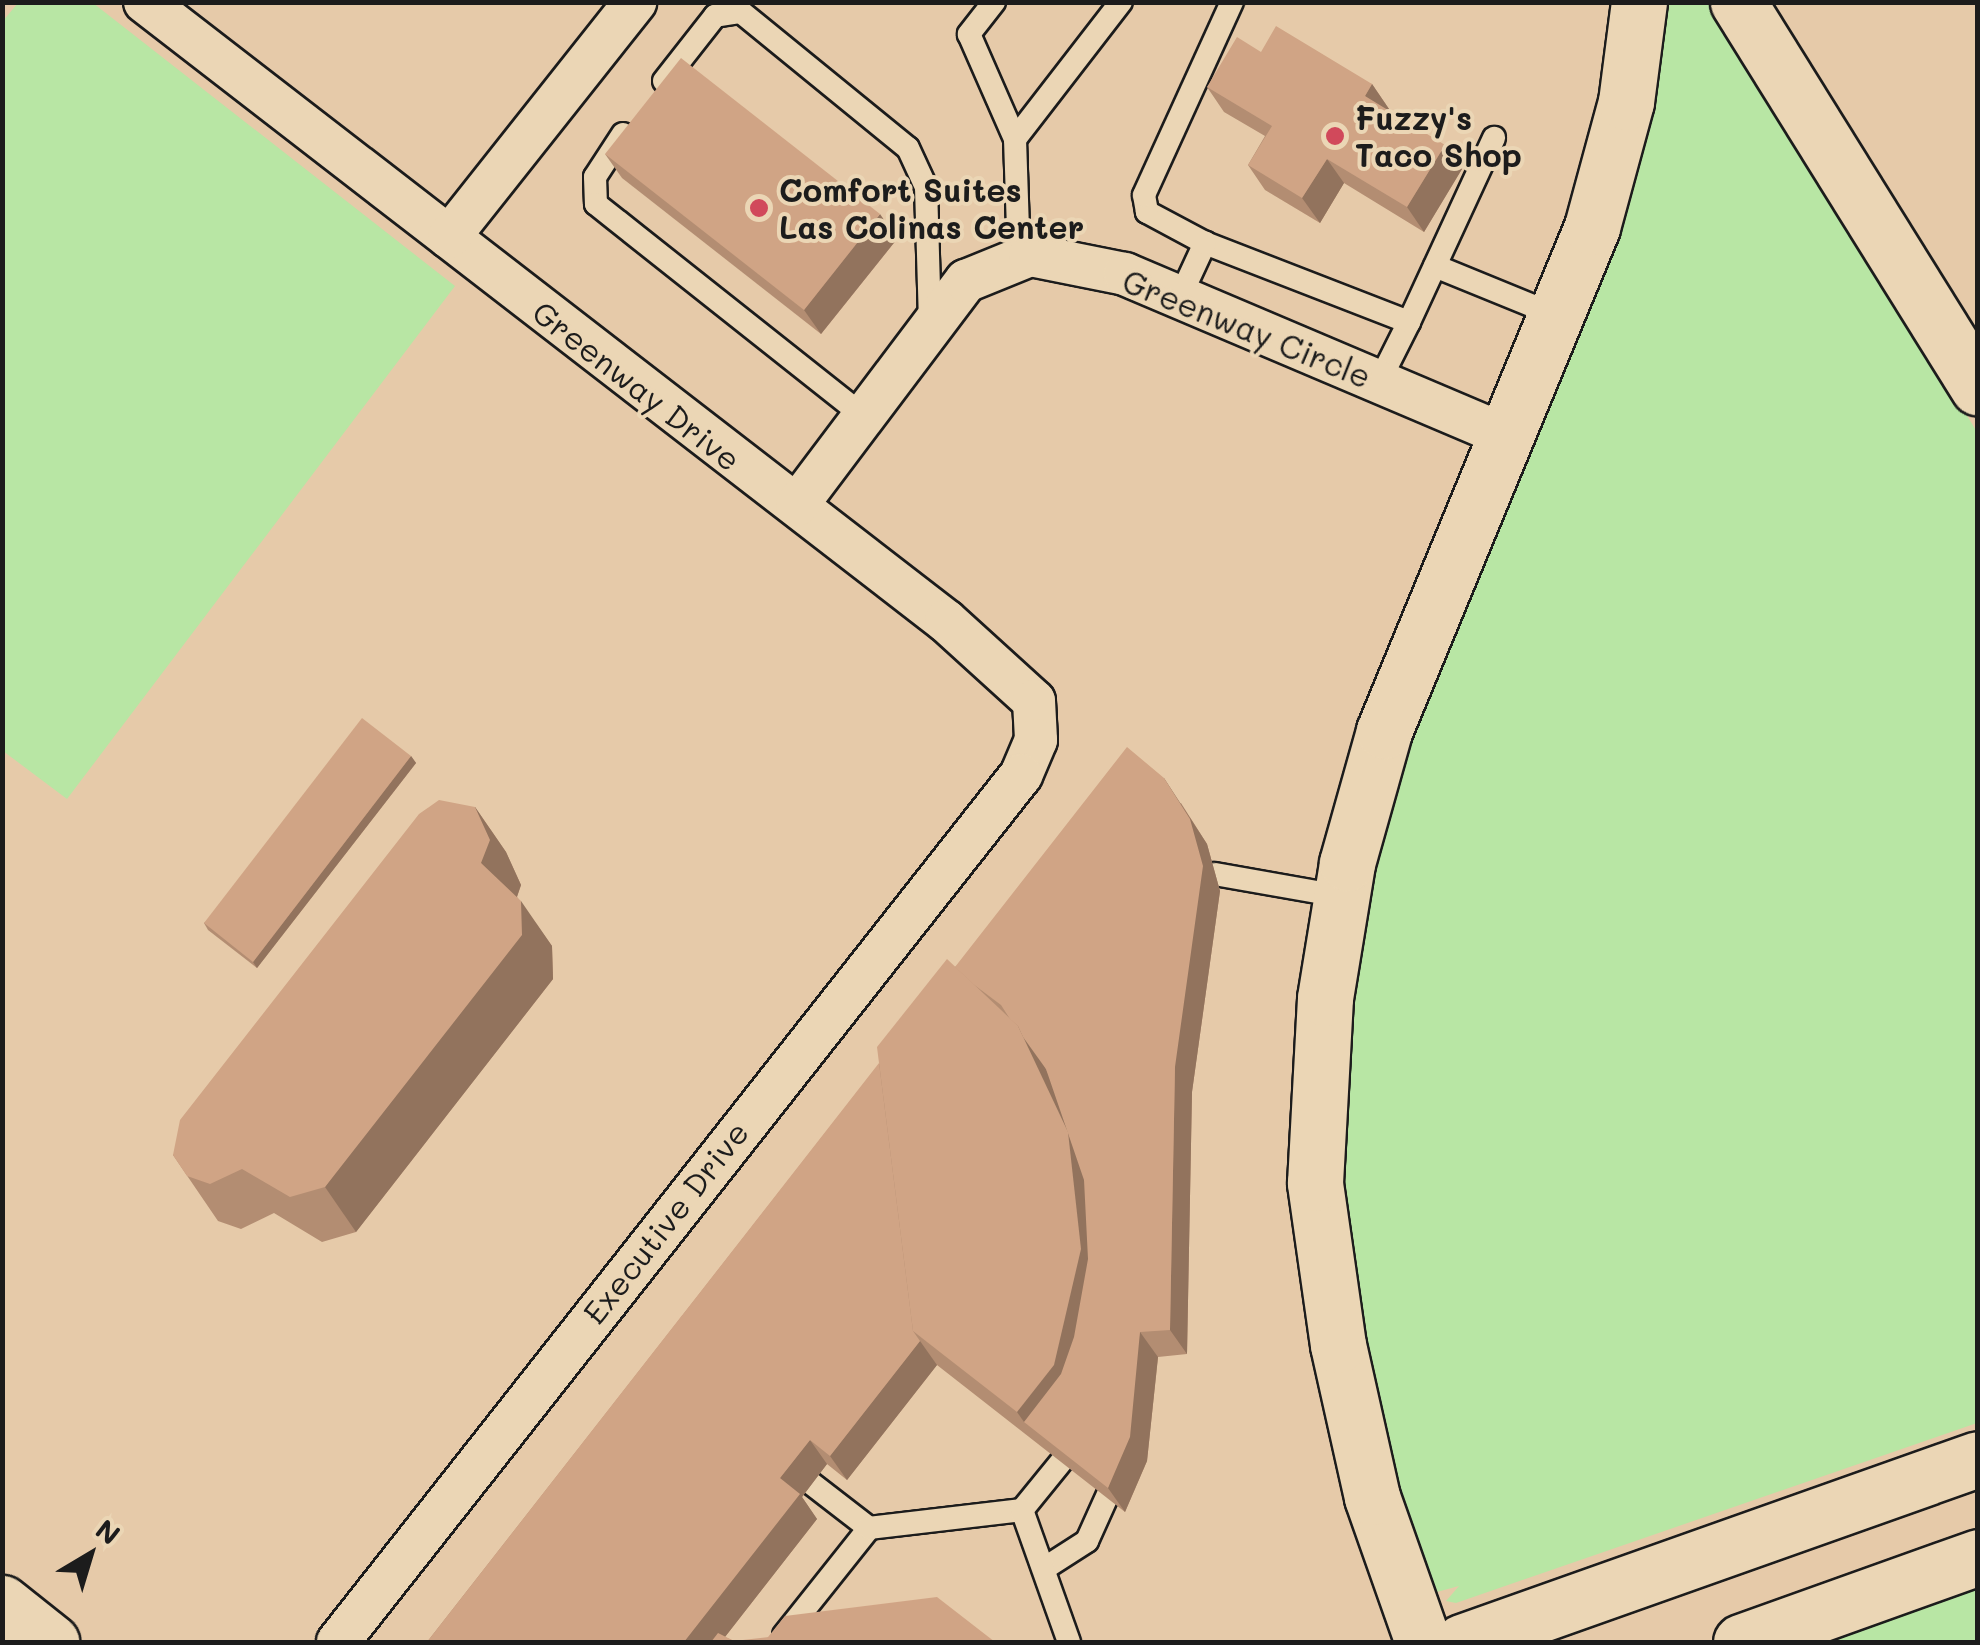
<!DOCTYPE html>
<style>
body{margin:0}
#map{position:relative;width:1980px;height:1645px;overflow:hidden;background:#e6caa9;font-family:Mali,sans-serif}
div>[style]{position:absolute}
.green>*{inset:0;background:#b8e6a4}
.roads{filter:drop-shadow(2px 0 #1c1c1c) drop-shadow(-2px 0 #1c1c1c) drop-shadow(0 2px #1c1c1c) drop-shadow(0 -2px #1c1c1c)}
.lane>*{height:22px;margin:-11px;padding:0 11px;transform-origin:11px;border-radius:11px;background:#ebd6b5}
.street>*{height:42px;margin:-21px;padding:0 21px;transform-origin:21px;border-radius:21px;background:#ebd6b5}
.secondary>*{height:55px;margin:-27.5px;padding:0 27.5px;transform-origin:27.5px;border-radius:27.5px;background:#ebd6b5}
.wall>*{inset:0;background:#b38d72}
.shaded-wall>*{inset:0;background:#92735d}
.building>*{inset:0;background:#d0a485}
.dots>*{width:28px;height:28px;translate:-50% -50%;box-sizing:border-box;border:5px solid #ebd6b5;border-radius:50%}
span{translate:-50% -50%;white-space:nowrap;text-align:center;line-height:1.15;-webkit-text-stroke:8px #ebd6b5;paint-order:stroke}
.poi-label{font-size:32px;color:#1c1c1c;font-weight:700}
.left{translate:0 -50%;text-align:left}
.street-label{font-size:32px;color:#1c1c1c}
.frame{position:absolute;inset:0;border:5px solid #1c1c1c;pointer-events:none}
.north{position:absolute;left:40px;top:1505px;width:100px;height:100px;-webkit-text-stroke:8px #ebd6b5;paint-order:stroke;rotate:38deg;font-size:28px;font-weight:700;line-height:40px;text-align:center;color:#1c1c1c}
.north::after{content:'';display:block;margin:auto;width:35px;height:45px;background:#1c1c1c;clip-path:polygon(50% 0,100% 100%,50% 72%,0 100%)}
</style>
<div id="map">
<div class="green">
<div style="clip-path:polygon(18px 3px,93px 3px,455px 286px,67px 799px,3px 751px,2px 22px)"></div>
<div style="clip-path:polygon(1656px 3px,1716px 3px,1977px 432px,1977px 1423px,1456px 1603px,1446px 1601px,1459px 1586px,1433px 1593px,1374px 1420px,1335px 1156px,1339px 1046px,1382px 796px)"></div>
<div style="clip-path:polygon(1977px 1574px,1977px 1642px,1774px 1642px)"></div>
</div>
<div class="roads">
<div class="lane">
<div style="left:994px;top:2px;width:41px;rotate:128deg"></div>
<div style="left:969px;top:34px;width:115px;rotate:66.3deg"></div>
<div style="left:1015px;top:139px;width:121px;rotate:88.1deg"></div>
<div style="left:664px;top:81px;width:83px;rotate:-51.9deg"></div>
<div style="left:715px;top:16px;width:26px;rotate:-9deg"></div>
<div style="left:741px;top:12px;width:215px;rotate:39.2deg"></div>
<div style="left:908px;top:148px;width:43px;rotate:65.2deg"></div>
<div style="left:926px;top:187px;width:138px;rotate:88.3deg"></div>
<div style="left:623px;top:134px;width:51px;rotate:123.1deg"></div>
<div style="left:595px;top:177px;width:27px;rotate:88deg"></div>
<div style="left:596px;top:204px;width:346px;rotate:38.4deg"></div>
<div style="left:1015px;top:139px;width:173px;rotate:-52.3deg"></div>
<div style="left:1205px;top:243px;width:219px;rotate:21.2deg"></div>
<div style="left:1409px;top:322px;width:67px;rotate:116.6deg"></div>
<div style="left:1435px;top:266px;width:130px;rotate:22.2deg"></div>
<div style="left:1180px;top:297px;width:60px;rotate:-65.2deg"></div>
<div style="left:1205px;top:243px;width:66px;rotate:-151.9deg"></div>
<div style="left:1147px;top:212px;width:17px;rotate:-100deg"></div>
<div style="left:1144px;top:195px;width:212px;rotate:-65.5deg"></div>
<div style="left:1409px;top:322px;width:203px;rotate:-65.2deg"></div>
<div style="left:1215px;top:874px;width:127px;rotate:10deg"></div>
<div style="left:812px;top:1484px;width:72px;rotate:37.7deg"></div>
<div style="left:1022px;top:1510px;width:62px;rotate:-50.9deg"></div>
<div style="left:1045px;top:1568px;width:50px;rotate:-32.7deg"></div>
<div style="left:1087px;top:1541px;width:76px;rotate:-65.8deg"></div>
<div style="left:784px;top:1635px;width:137px;rotate:-51.5deg"></div>
<div style="left:869px;top:1528px;width:154px;rotate:-6.7deg"></div>
<div style="left:1022px;top:1510px;width:140px;rotate:70.4deg"></div>
</div>
<div class="street">
<div style="left:145px;top:2px;width:1012px;rotate:37.7deg"></div>
<div style="left:946px;top:621px;width:119px;rotate:42.3deg"></div>
<div style="left:1034px;top:701px;width:39px;rotate:87deg"></div>
<div style="left:1036px;top:740px;width:38px;rotate:113deg"></div>
<div style="left:1021px;top:775px;width:1104px;rotate:128.23deg"></div>
<div style="left:449px;top:237px;width:300px;rotate:-51.6deg"></div>
<div style="left:797px;top:505px;width:281px;rotate:-53deg"></div>
<div style="left:966px;top:281px;width:69px;rotate:-22.1deg"></div>
<div style="left:1030px;top:255px;width:97px;rotate:11.3deg"></div>
<div style="left:1125px;top:274px;width:412px;rotate:23deg"></div>
</div>
<div class="secondary">
<div style="left:1738px;top:2px;width:454px;rotate:58.1deg"></div>
<div style="left:2px;top:1603px;width:63px;rotate:38.5deg"></div>
<div style="left:1423px;top:1642px;width:154px;rotate:-109.4deg"></div>
<div style="left:1372px;top:1497px;width:156px;rotate:-102.6deg"></div>
<div style="left:1338px;top:1345px;width:164px;rotate:-98.1deg"></div>
<div style="left:1315px;top:1183px;width:185px;rotate:-86.9deg"></div>
<div style="left:1325px;top:998px;width:137px;rotate:-80.7deg"></div>
<div style="left:1347px;top:863px;width:137px;rotate:-74.3deg"></div>
<div style="left:1384px;top:731px;width:545px;rotate:-67.57deg"></div>
<div style="left:1592px;top:227px;width:130px;rotate:-74.8deg"></div>
<div style="left:1626px;top:102px;width:101px;rotate:-82.6deg"></div>
<div style="left:1462px;top:1642px;width:547px;rotate:-19.53deg"></div>
<div style="left:1741px;top:1642px;width:252px;rotate:-19.7deg"></div>
</div>
</div>
<div class="wall">
<div style="clip-path:polygon(1261px 52px,1372px 84px,1389px 109px,1388px 111px,1462px 169px,1424px 232px,1344px 183px,1320px 223px,1265px 190px,1248px 165px,1265px 136px,1224px 112px,1207px 87px)"></div>
<div style="clip-path:polygon(605px 154px,897px 239px,821px 334px,622px 178px)"></div>
<div style="clip-path:polygon(411px 756px,416px 763px,257px 968px,208px 930px,204px 923px)"></div>
<div style="clip-path:polygon(1181px 803px,1207px 844px,1220px 891px,1192px 1092px,1187px 1354px,1158px 1357px,1147px 1461px,1125px 1512px,937px 1365px,847px 1480px,827px 1464px,802px 1497px,817px 1519px,725px 1637px,734px 1641px,995px 1642px,427px 1642px,955px 967px)"></div>
<div style="clip-path:polygon(475px 807px,506px 852px,521px 885px,517px 897px,552px 946px,553px 979px,356px 1232px,322px 1242px,274px 1213px,241px 1229px,218px 1221px,173px 1155px)"></div>
</div>
<div class="shaded-wall">
<div style="clip-path:polygon(1372px 84px,1389px 109px,1382px 121px,1365px 96px)"></div>
<div style="clip-path:polygon(1445px 145px,1462px 169px,1424px 232px,1407px 207px)"></div>
<div style="clip-path:polygon(1327px 159px,1344px 183px,1320px 223px,1302px 198px)"></div>
<div style="clip-path:polygon(880px 214px,897px 239px,821px 334px,804px 310px)"></div>
<div style="clip-path:polygon(411px 756px,416px 763px,257px 968px,253px 962px)"></div>
<div style="clip-path:polygon(1164px 778px,1207px 844px,1220px 891px,1192px 1092px,1187px 1354px,1170px 1330px,1175px 1067px)"></div>
<div style="clip-path:polygon(475px 807px,506px 852px,521px 885px,513px 908px,481px 863px)"></div>
<div style="clip-path:polygon(521px 901px,552px 946px,553px 979px,356px 1232px,325px 1187px)"></div>
<div style="clip-path:polygon(1018px 1026px,1042px 1061px,1092px 1166px,1105px 1283px,1078px 1399px,1024px 1422px,1017px 1412px)"></div>
<div style="clip-path:polygon(1140px 1332px,1158px 1357px,1147px 1461px,1125px 1512px,1108px 1488px)"></div>
<div style="clip-path:polygon(920px 1341px,937px 1365px,847px 1480px,830px 1456px)"></div>
<div style="clip-path:polygon(810px 1440px,827px 1464px,802px 1497px,817px 1519px,721px 1642px,684px 1642px,780px 1478px)"></div>
</div>
<div class="building">
<div style="clip-path:polygon(1276px 26px,1372px 84px,1365px 96px,1445px 145px,1407px 207px,1327px 159px,1302px 198px,1248px 165px,1272px 126px,1207px 87px,1237px 37px,1261px 52px)"></div>
<div style="clip-path:polygon(681px 58px,880px 214px,804px 310px,605px 154px)"></div>
<div style="clip-path:polygon(362px 718px,411px 756px,253px 962px,204px 923px)"></div>
<div style="clip-path:polygon(1127px 747px,1164px 778px,1190px 819px,1203px 866px,1175px 1067px,1170px 1330px,1140px 1332px,1130px 1437px,1108px 1488px,1024px 1422px,1061px 1374px,1074px 1337px,1088px 1259px,1084px 1180px,1046px 1069px,1023px 1037px,1018px 1026px,1010px 1019px,1001px 1005px,973px 984px,955px 967px)"></div>
<div style="clip-path:polygon(439px 800px,475px 807px,490px 840px,481px 863px,521px 901px,522px 935px,325px 1187px,290px 1197px,242px 1169px,210px 1184px,187px 1176px,173px 1155px,180px 1120px,419px 814px)"></div>
<div style="clip-path:polygon(947px 959px,1018px 1026px,1068px 1132px,1081px 1249px,1054px 1365px,1017px 1412px,913px 1331px,877px 1047px)"></div>
<div style="clip-path:polygon(879px 1063px,913px 1331px,920px 1341px,830px 1456px,810px 1440px,780px 1478px,800px 1494px,684px 1642px,427px 1642px)"></div>
<div style="clip-path:polygon(937px 1597px,995px 1642px,764px 1642px,785px 1616px)"></div>
<div style="clip-path:polygon(718px 1633px,734px 1641px,769px 1637px,764px 1642px,711px 1642px)"></div>
</div>
<div class="dots">
<div style="left:1335px;top:136px;background:#d1495b"></div>
<div style="left:759px;top:208px;background:#d1495b"></div>
</div>
<div class="poi-label">
<span class="left" style="left:1355px;top:136px">Fuzzy's<br>Taco Shop</span>
<span class="left" style="left:779px;top:208px">Comfort Suites<br>Las Colinas Center</span>
</div>
<div class="street-label">
<span style="left:1247px;top:328px;rotate:22deg">Greenway Circle</span>
<span style="left:637px;top:385px;rotate:38deg">Greenway Drive</span>
<span style="left:665px;top:1222px;rotate:-52deg">Executive Drive</span>
</div>
<div class="frame"></div>
<div class="north">N</div>
</div>
